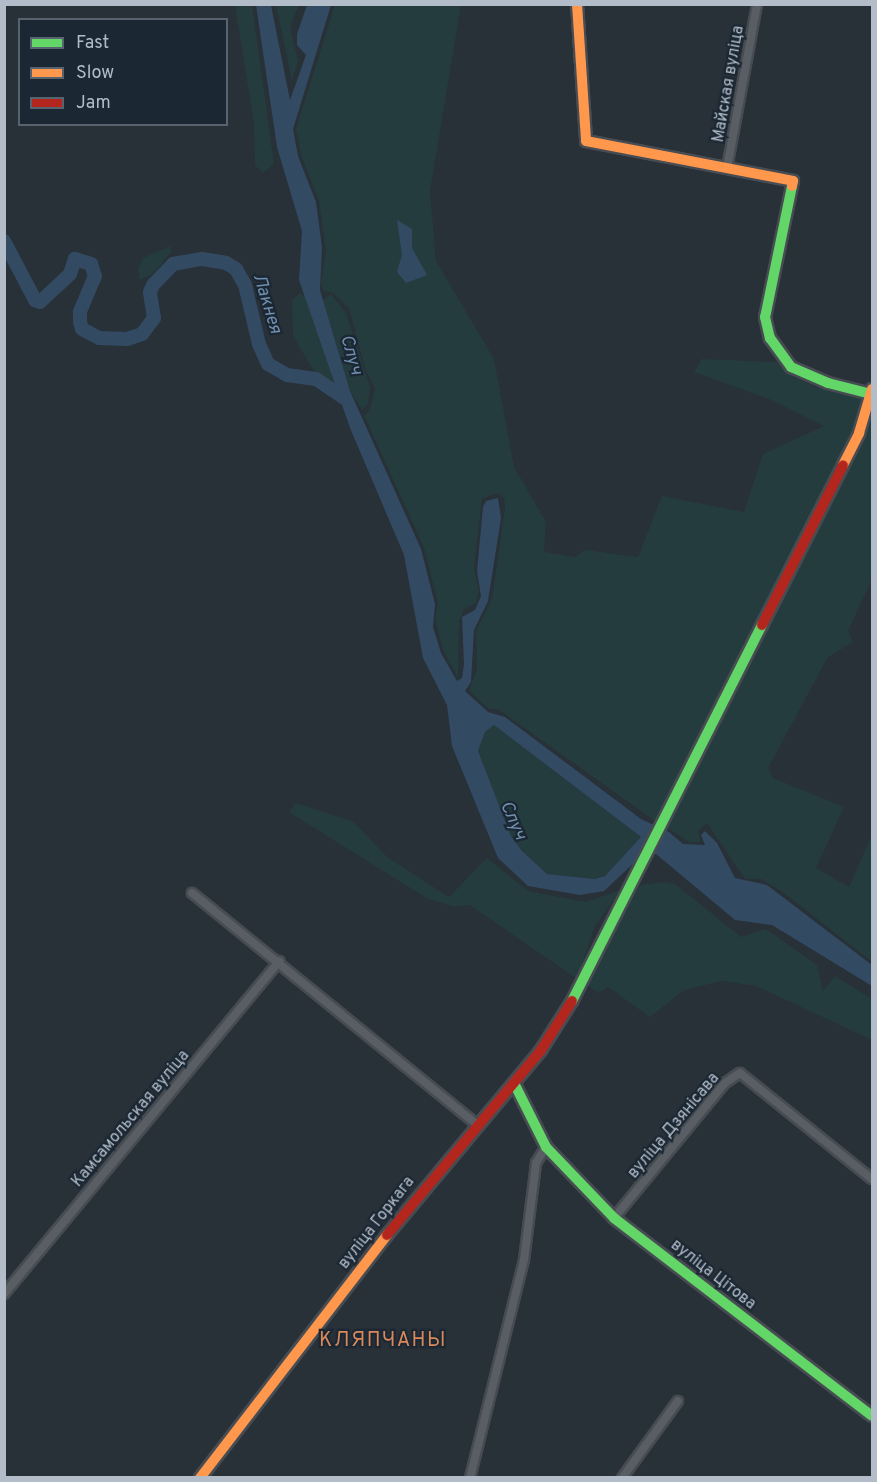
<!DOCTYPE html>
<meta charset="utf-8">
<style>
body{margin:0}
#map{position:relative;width:877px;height:1482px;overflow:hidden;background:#283038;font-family:Overpass,sans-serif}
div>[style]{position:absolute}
.green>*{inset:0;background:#253c3e}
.water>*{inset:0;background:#334a63}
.river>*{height:14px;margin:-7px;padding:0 7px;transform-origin:7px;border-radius:7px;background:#334a63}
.roads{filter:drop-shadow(2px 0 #474c52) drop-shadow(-2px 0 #474c52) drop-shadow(0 2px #474c52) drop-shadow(0 -2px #474c52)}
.street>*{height:8px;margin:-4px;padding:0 4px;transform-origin:4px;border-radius:4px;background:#595e65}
.fast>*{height:10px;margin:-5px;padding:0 5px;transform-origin:5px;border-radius:5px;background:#63d668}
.slow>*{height:10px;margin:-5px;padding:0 5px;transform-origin:5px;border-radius:5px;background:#ff974d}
.jam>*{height:10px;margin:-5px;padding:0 5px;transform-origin:5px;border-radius:5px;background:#b3261e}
span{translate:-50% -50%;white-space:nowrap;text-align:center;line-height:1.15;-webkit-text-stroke:4.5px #1b2733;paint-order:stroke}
.street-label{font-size:16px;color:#b2bdc9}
.water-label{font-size:18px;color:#7090af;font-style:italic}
.quarter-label{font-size:20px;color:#db895b;letter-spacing:1.5px}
.frame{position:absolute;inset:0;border:6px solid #b2bdc9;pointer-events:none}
.legend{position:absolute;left:18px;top:18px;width:210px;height:108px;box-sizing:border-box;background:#1b2733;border:2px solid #57636f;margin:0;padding:8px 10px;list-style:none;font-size:18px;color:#b2bdc9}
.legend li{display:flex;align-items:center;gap:12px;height:30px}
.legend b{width:30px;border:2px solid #57636f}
</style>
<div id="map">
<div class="green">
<div style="clip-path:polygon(235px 5px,252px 5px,274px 164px,263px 173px,255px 165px,254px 124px)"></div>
<div style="clip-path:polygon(276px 5px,299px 5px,290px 27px,298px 61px,292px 81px)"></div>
<div style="clip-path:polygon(335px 5px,461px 5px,430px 191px,436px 261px,494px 359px,514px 467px,546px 522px,544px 552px,575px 557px,585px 550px,638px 557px,662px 496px,744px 512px,763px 454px,824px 426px,769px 399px,694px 372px,702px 359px,777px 362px,792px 376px,816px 387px,864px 398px,855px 429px,655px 821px,498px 709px,489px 709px,469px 691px,477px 669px,476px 631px,492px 599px,505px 507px,504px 498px,496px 493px,482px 499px,474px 568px,479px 591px,476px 603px,464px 609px,459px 622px,458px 678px,443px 650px,435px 618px,438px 603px,424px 548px,364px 415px,369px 412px,375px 389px,365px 368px,349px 308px,333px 293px,324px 291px,321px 282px,326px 251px,319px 201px,301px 155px,296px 129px)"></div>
<div style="clip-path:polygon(170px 246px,172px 251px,154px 273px,140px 280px,138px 269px,143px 258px)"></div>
<div style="clip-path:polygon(300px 293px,305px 296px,335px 384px,314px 371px,293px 336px,292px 300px)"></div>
<div style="clip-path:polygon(331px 294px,346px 313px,370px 387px,368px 404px,362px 410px,350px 391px,323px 300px)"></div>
<div style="clip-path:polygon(872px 417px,872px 579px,848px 631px,853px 642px,828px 657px,768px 768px,773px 778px,844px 807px,816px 868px,849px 887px,872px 835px,872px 962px,784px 893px,761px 879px,745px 879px,707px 823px,698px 831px,701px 842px,689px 842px,668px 828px)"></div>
<div style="clip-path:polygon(494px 725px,642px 838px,605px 876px,595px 879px,547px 874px,522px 851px,511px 836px,478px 751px,485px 732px)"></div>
<div style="clip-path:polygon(296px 803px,354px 822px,387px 857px,449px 897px,487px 858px,528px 891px,586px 902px,620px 890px,594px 928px,577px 979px,470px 905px,455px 907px,428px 899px,289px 812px)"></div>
<div style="clip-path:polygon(664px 882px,675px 884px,741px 937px,766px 929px,817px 965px,823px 991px,835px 976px,872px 999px,872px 1040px,756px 986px,722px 981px,684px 990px,650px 1017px,608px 987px,598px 993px,587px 985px,640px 885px)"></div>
</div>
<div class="water">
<div style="clip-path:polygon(evenodd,256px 5px,271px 5px,290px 100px,306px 55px,297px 45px,297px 34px,307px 5px,331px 5px,293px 129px,298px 156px,316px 202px,322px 247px,320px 290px,350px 391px,421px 549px,435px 604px,433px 627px,441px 653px,457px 681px,462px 678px,464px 664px,462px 617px,475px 610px,481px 596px,477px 571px,483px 507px,486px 501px,498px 498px,501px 518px,488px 601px,474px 630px,471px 682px,465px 691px,488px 712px,505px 717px,641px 819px,669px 832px,683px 844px,705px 845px,701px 835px,705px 831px,717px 843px,735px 878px,767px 885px,872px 965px,872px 986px,772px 925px,735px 920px,656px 854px,636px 861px,604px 891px,580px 895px,528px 886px,498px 858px,452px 746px,447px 705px,423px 658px,404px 555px,350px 428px,299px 280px,302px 231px,277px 147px,256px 5px,494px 725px,641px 837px,605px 876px,595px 879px,547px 874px,522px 851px,511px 836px,478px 751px,485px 732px,494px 725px)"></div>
<div style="clip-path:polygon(397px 220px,412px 229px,412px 248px,427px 275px,406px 283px,397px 272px,402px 255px)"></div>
</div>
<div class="river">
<div style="left:4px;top:241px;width:67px;rotate:62.3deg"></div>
<div style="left:35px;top:300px;width:5px;rotate:22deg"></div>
<div style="left:40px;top:302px;width:41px;rotate:-43deg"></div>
<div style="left:70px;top:274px;width:16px;rotate:-72deg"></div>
<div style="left:75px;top:259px;width:17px;rotate:17deg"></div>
<div style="left:91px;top:264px;width:13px;rotate:72deg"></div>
<div style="left:95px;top:276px;width:39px;rotate:113deg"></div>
<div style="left:80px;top:312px;width:10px;rotate:90deg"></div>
<div style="left:80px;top:322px;width:7px;rotate:74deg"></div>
<div style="left:82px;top:329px;width:19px;rotate:28deg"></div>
<div style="left:99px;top:338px;width:28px;rotate:2deg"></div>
<div style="left:127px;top:339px;width:16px;rotate:-18deg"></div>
<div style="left:142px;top:334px;width:20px;rotate:-53deg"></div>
<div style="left:154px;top:318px;width:26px;rotate:-99deg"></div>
<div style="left:150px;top:292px;width:8px;rotate:-67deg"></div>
<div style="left:153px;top:285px;width:29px;rotate:-46deg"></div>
<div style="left:173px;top:264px;width:29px;rotate:-10deg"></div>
<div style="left:202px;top:259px;width:24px;rotate:9deg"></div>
<div style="left:226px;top:263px;width:12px;rotate:31deg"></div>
<div style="left:236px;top:269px;width:18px;rotate:61deg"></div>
<div style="left:245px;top:285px;width:61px;rotate:76.7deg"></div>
<div style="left:259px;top:344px;width:22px;rotate:66deg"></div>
<div style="left:268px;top:364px;width:22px;rotate:30deg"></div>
<div style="left:287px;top:375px;width:29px;rotate:8deg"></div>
<div style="left:316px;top:379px;width:34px;rotate:34deg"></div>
</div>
<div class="roads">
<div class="street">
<div style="left:727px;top:168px;width:167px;rotate:-79.6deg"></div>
<div style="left:192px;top:893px;width:366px;rotate:39.1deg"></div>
<div style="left:614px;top:1218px;width:175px;rotate:-50.6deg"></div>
<div style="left:725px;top:1083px;width:18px;rotate:-34deg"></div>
<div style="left:740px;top:1073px;width:169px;rotate:38.8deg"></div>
<div style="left:4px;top:1294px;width:432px;rotate:-50.4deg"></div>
<div style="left:470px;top:1478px;width:225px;rotate:-76.1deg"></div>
<div style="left:524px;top:1260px;width:98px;rotate:-82.9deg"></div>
<div style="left:536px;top:1163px;width:19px;rotate:-58deg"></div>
<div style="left:622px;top:1478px;width:95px;rotate:-54deg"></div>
</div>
<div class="fast">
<div style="left:792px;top:186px;width:134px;rotate:101.6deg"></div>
<div style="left:765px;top:317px;width:22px;rotate:77deg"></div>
<div style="left:770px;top:338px;width:36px;rotate:54deg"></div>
<div style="left:791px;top:367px;width:40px;rotate:23.4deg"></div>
<div style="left:828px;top:383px;width:44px;rotate:14.3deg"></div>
<div style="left:572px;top:1001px;width:421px;rotate:-63.2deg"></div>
<div style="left:514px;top:1083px;width:72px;rotate:63.4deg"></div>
<div style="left:546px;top:1147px;width:98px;rotate:46.2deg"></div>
<div style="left:614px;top:1218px;width:325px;rotate:37.5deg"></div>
</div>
<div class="slow">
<div style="left:577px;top:4px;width:137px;rotate:86.2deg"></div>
<div style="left:586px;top:141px;width:211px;rotate:10.9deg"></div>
<div style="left:793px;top:181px;width:5px;rotate:101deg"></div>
<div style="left:843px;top:465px;width:36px;rotate:-63deg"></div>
<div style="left:859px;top:433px;width:46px;rotate:-73.5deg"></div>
<div style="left:200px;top:1478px;width:307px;rotate:-52.4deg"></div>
</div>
<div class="jam">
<div style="left:762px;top:625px;width:179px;rotate:-63.1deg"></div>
<div style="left:387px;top:1235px;width:241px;rotate:-50.2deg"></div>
<div style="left:541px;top:1050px;width:58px;rotate:-57.7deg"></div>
</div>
</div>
<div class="street-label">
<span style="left:729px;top:84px;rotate:-80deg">Майская вуліца</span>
<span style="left:131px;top:1119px;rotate:-50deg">Камсамольская вуліца</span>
<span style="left:674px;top:1126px;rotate:-50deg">вуліца Дзянісава</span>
<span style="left:377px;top:1223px;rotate:-52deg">вуліца Горкага</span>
<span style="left:713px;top:1275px;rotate:38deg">вуліца Цітова</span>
</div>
<div class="water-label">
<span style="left:266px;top:304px;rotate:73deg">Лакнея</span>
<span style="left:350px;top:355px;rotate:74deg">Случ</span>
<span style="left:512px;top:821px;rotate:66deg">Случ</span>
</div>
<div class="quarter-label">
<span style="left:383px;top:1341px">КЛЯПЧАНЫ</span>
</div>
<div class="frame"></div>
<ul class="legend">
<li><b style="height:8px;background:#63d668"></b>Fast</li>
<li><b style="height:8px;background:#ff974d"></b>Slow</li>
<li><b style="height:8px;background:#b3261e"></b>Jam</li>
</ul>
</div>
